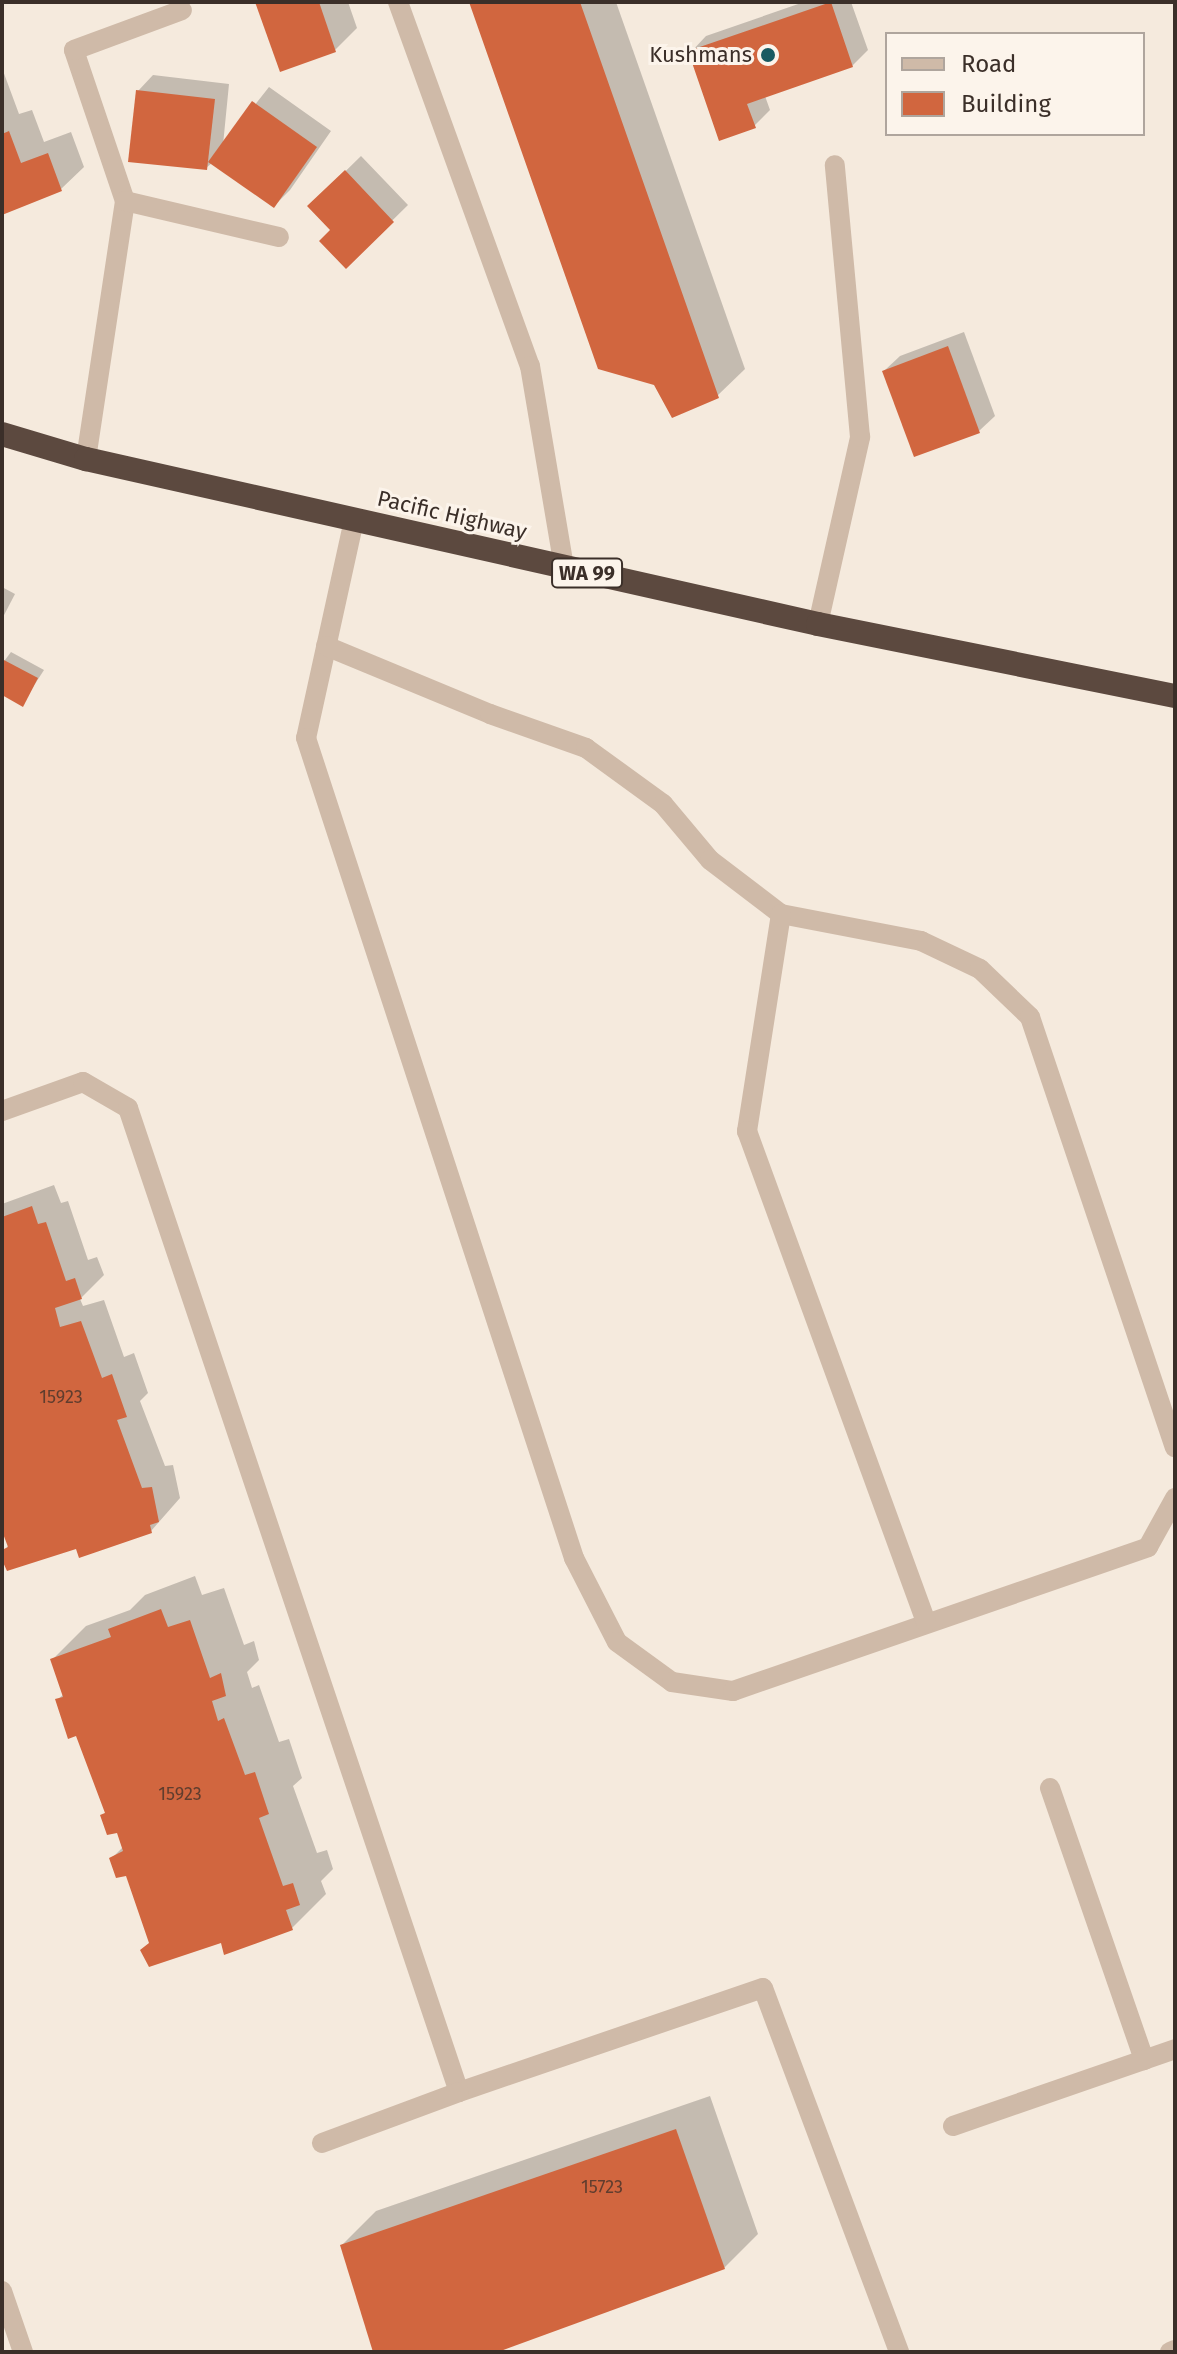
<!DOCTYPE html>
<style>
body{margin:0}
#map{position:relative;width:1177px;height:2354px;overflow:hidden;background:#f5eadd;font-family:"Fira Sans",sans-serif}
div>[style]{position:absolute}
.shadow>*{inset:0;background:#0003}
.building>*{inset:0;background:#d1663f}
.minor>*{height:20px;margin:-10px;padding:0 10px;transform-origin:10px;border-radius:10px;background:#cfbaa8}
.highway>*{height:24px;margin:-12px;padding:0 12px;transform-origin:12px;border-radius:12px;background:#5c493f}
.dots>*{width:22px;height:22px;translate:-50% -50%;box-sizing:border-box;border:4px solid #fcf4eb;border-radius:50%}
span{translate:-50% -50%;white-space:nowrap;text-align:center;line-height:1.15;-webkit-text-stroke:6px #fcf4eb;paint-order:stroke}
.number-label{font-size:18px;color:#603d2e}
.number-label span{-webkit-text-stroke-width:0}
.shield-label span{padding:2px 6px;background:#fcf4eb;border:2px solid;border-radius:6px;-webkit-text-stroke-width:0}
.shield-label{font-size:20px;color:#3b2f29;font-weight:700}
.poi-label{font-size:22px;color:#3b2f29}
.right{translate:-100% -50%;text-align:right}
.street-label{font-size:22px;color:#3b2f29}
.frame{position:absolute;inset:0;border:4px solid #3b2f29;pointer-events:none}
.legend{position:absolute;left:885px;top:32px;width:260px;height:104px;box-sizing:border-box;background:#fcf4eb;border:2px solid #afa59d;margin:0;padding:10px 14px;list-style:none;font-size:24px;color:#3b2f29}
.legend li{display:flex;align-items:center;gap:16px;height:40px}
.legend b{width:40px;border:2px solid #afa59d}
</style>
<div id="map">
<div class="shadow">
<div style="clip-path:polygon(257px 2px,348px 2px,357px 28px,335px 50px)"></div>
<div style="clip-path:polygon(471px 2px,616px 2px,745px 369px,717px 396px)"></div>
<div style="clip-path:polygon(804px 2px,851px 2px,868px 50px,852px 66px,765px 96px,770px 110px,754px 126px,691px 52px,706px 36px)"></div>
<div style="clip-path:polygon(2px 68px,19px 114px,32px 110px,44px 142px,71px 132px,84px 167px,61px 189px,2px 212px)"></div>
<div style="clip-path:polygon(153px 75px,229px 84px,223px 145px,269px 87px,331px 131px,290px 190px,274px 206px,212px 163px,206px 168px,138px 91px)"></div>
<div style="clip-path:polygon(361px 156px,408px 205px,346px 266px,333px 230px,310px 206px)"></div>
<div style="clip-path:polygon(964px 332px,995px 416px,979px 431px,884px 371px,900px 356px)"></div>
<div style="clip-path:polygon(2px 587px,15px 594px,2px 619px)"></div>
<div style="clip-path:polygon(11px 652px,44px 670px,22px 704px,2px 693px,2px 664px)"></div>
<div style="clip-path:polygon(54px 1185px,61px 1203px,68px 1201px,88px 1260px,97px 1257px,104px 1275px,80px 1299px,83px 1306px,104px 1300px,124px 1357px,134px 1353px,148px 1393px,140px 1401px,165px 1466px,173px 1465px,180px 1498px,151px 1531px,77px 1546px,2px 1555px,9px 1544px,2px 1526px,2px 1204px)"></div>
<div style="clip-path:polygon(195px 1576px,202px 1595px,224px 1588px,244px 1645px,254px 1641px,259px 1660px,247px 1672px,252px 1688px,259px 1685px,279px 1742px,289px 1739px,302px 1778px,293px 1786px,317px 1853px,327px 1850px,333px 1869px,321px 1881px,326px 1894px,292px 1928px,222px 1941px,128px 1874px,112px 1858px,124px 1846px,118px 1831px,103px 1815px,106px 1812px,77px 1734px,57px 1700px,64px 1694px,52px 1660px,86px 1626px,130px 1610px,145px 1595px)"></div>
<div style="clip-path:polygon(710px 2096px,758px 2234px,724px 2268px,492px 2352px,375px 2352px,342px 2245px,376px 2211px)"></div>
</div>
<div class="building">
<div style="clip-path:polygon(255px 2px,319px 2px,336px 52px,280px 72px)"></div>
<div style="clip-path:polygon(469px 2px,580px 2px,719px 398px,672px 418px,654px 385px,598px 369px)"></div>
<div style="clip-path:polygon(831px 2px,853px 67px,747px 104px,756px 128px,719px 141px,688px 51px)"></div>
<div style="clip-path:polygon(136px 90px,215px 99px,207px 170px,128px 162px)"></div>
<div style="clip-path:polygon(252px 101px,317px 147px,274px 208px,208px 162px)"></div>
<div style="clip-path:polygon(9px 131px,21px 163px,48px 153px,62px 191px,2px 215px,2px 134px)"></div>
<div style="clip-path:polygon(345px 170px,394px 222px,346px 269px,319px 241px,330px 230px,307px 206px)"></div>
<div style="clip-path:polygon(948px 346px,980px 433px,914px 457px,882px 371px)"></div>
<div style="clip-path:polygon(2px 659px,38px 678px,23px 707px,2px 695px)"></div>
<div style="clip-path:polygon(32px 1206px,38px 1224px,46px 1222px,66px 1281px,75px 1278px,82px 1299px,55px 1308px,60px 1327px,81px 1321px,102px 1378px,112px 1374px,127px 1417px,117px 1420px,142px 1488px,152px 1487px,159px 1522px,150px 1525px,152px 1533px,79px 1558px,76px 1549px,7px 1571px,2px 1560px,2px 1550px,8px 1547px,2px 1531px,2px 1217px)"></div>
<div style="clip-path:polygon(161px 1609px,168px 1627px,190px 1620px,210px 1678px,221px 1673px,226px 1696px,212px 1701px,218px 1721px,224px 1718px,245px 1775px,255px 1772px,269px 1814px,259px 1818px,283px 1886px,293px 1883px,300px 1905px,286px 1910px,293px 1930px,224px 1955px,221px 1943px,149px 1967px,140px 1950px,149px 1943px,126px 1876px,116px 1878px,109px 1858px,123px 1851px,117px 1833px,107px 1835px,100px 1815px,105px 1813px,76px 1736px,68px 1739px,55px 1699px,63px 1697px,50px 1659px,111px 1637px,108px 1629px)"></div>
<div style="clip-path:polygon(676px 2129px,725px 2269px,498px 2352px,373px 2352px,340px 2245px)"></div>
</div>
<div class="minor">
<div style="left:398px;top:2px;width:387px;rotate:70.1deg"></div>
<div style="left:530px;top:366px;width:204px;rotate:80.4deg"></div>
<div style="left:125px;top:201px;width:159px;rotate:-108.7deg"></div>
<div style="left:74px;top:50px;width:115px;rotate:-20.3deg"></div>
<div style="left:86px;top:459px;width:261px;rotate:-81.4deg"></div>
<div style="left:125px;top:201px;width:158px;rotate:13.2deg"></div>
<div style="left:354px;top:520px;width:223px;rotate:102.4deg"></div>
<div style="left:306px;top:738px;width:863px;rotate:71.9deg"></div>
<div style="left:574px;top:1558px;width:94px;rotate:62.9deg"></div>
<div style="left:617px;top:1642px;width:68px;rotate:36deg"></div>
<div style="left:672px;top:1682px;width:62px;rotate:8.4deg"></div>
<div style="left:733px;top:1691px;width:439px;rotate:-19.1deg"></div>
<div style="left:1148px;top:1547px;width:56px;rotate:-61.1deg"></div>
<div style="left:818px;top:624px;width:192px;rotate:-77.3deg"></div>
<div style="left:860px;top:437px;width:273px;rotate:-95.3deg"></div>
<div style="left:326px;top:646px;width:178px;rotate:22.5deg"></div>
<div style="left:490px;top:714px;width:102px;rotate:19.5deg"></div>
<div style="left:586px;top:748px;width:95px;rotate:36deg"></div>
<div style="left:663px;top:804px;width:73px;rotate:50deg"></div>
<div style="left:710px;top:860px;width:89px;rotate:37.3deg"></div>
<div style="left:781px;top:914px;width:143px;rotate:10.9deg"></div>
<div style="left:921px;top:941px;width:65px;rotate:25.4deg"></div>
<div style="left:980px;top:969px;width:69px;rotate:43.8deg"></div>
<div style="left:1030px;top:1017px;width:454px;rotate:71.4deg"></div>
<div style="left:781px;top:914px;width:220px;rotate:98.9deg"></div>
<div style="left:747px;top:1131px;width:523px;rotate:69.97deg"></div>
<div style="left:2px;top:1111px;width:86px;rotate:-19.7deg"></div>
<div style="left:83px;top:1082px;width:52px;rotate:30deg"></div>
<div style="left:128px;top:1108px;width:1038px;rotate:71.41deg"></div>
<div style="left:459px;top:2092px;width:321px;rotate:-18.9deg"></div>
<div style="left:763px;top:1988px;width:389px;rotate:69.5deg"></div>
<div style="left:1050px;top:1788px;width:288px;rotate:70.9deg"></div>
<div style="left:953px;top:2126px;width:235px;rotate:-19.1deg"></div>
<div style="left:322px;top:2143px;width:146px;rotate:-20.4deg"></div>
<div style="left:2px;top:2291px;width:65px;rotate:71deg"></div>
<div style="left:1170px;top:2352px;width:5px;rotate:-22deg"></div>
</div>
<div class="highway">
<div style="left:2px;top:434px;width:88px;rotate:16.6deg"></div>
<div style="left:86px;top:459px;width:750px;rotate:12.7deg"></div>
<div style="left:818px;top:624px;width:364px;rotate:11.4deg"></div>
</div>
<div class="dots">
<div style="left:768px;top:55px;background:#195a61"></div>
</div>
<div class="number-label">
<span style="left:61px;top:1397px">15923</span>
<span style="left:180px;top:1794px">15923</span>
<span style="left:602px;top:2187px">15723</span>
</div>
<div class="shield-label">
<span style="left:587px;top:573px">WA 99</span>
</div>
<div class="poi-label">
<span class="right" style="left:752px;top:55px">Kushmans</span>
</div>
<div class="street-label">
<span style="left:452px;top:515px;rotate:13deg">Pacific Highway</span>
</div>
<div class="frame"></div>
<ul class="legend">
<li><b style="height:10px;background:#cfbaa8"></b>Road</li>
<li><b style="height:22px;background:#d1663f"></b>Building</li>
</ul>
</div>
